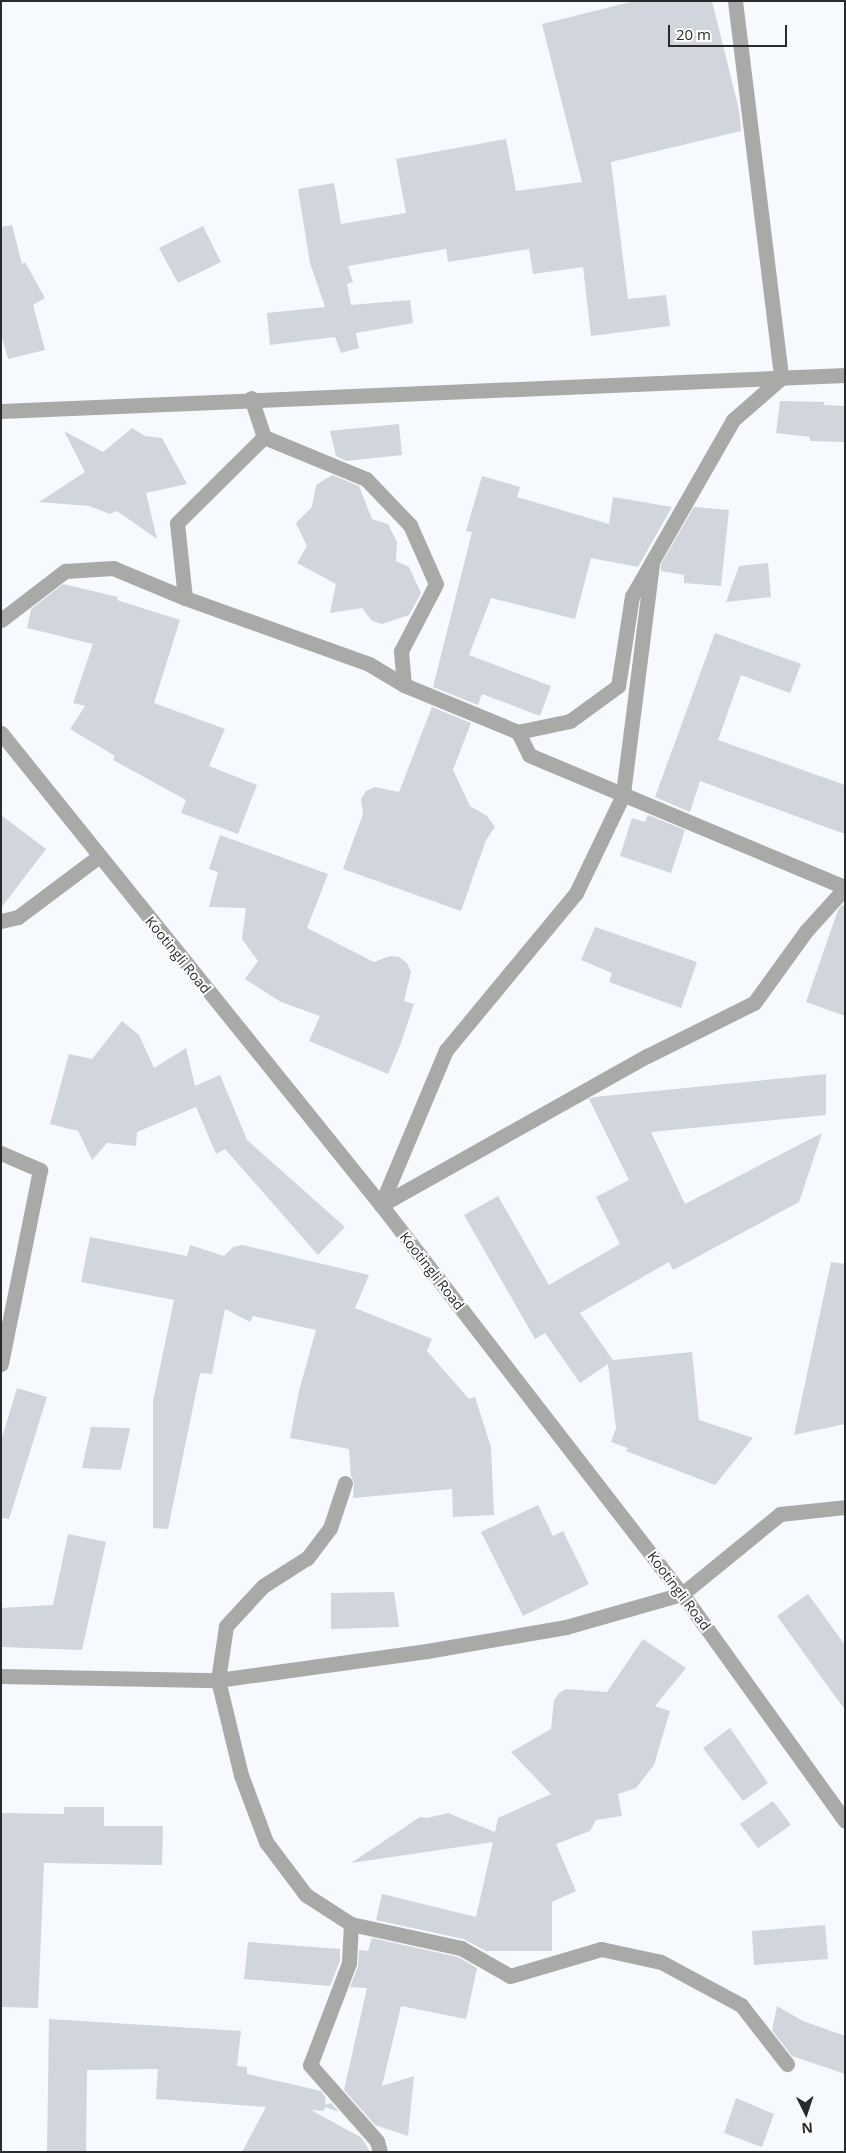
<!DOCTYPE html>
<style>
body{margin:0}
#map{position:relative;width:846px;height:2153px;overflow:hidden;background:#f6fafe;font-family:"Open Sans",sans-serif}
div>[style]{position:absolute}
.building>*{inset:0;background:#d1d6dc}
.minor>*{height:15px;margin:-7.5px;padding:0 7.5px;transform-origin:7.5px;border-radius:7.5px;background:#a9a9a7}
span{translate:-50% -50%;white-space:nowrap;text-align:center;line-height:1.15;-webkit-text-stroke:4px #fff;paint-order:stroke}
.street-label{font-size:14px;color:#282a2c}
.frame{position:absolute;inset:0;border:2px solid #282a2c;pointer-events:none}
.north{position:absolute;left:781px;top:2088px;width:50px;height:50px;-webkit-text-stroke:4px #fff;paint-order:stroke;rotate:176deg;font-size:14px;font-weight:700;line-height:20px;text-align:center;color:#282a2c}
.north::after{content:'';display:block;margin:auto;width:18px;height:22px;background:#282a2c;clip-path:polygon(50% 0,100% 100%,50% 72%,0 100%)}
.scale{position:absolute;left:668px;top:25px;width:119px;height:22px;box-sizing:border-box;border:2px solid #282a2c;border-top:0;padding-left:6px;font-size:15px;line-height:18px;white-space:nowrap;color:#282a2c;-webkit-text-stroke:4px #fff;paint-order:stroke}
</style>
<div id="map">
<div class="building">
<div style="clip-path:polygon(634px 1px,712px 1px,739px 110px,741px 131px,611px 162px,628px 299px,666px 295px,670px 326px,591px 336px,583px 267px,533px 274px,529px 249px,448px 262px,446px 249px,348px 266px,353px 282px,347px 284px,351px 305px,410px 300px,413px 323px,356px 333px,359px 348px,341px 353px,335px 337px,270px 345px,267px 313px,325px 307px,310px 263px,298px 189px,334px 183px,341px 224px,406px 213px,396px 159px,506px 139px,516px 191px,582px 182px,542px 24px)"></div>
<div style="clip-path:polygon(12px 225px,22px 264px,25px 262px,45px 298px,33px 305px,45px 350px,8px 359px,1px 334px,1px 227px)"></div>
<div style="clip-path:polygon(203px 226px,221px 262px,178px 283px,159px 248px)"></div>
<div style="clip-path:polygon(780px 401px,824px 402px,824px 405px,845px 406px,845px 442px,810px 441px,810px 437px,776px 433px)"></div>
<div style="clip-path:polygon(399px 424px,402px 455px,346px 461px,336px 456px,330px 431px)"></div>
<div style="clip-path:polygon(132px 428px,145px 436px,162px 438px,187px 484px,146px 493px,157px 539px,117px 511px,110px 514px,89px 506px,39px 502px,85px 472px,64px 431px,103px 452px)"></div>
<div style="clip-path:polygon(332px 475px,359px 486px,372px 519px,388px 524px,397px 542px,396px 561px,409px 567px,421px 593px,409px 615px,382px 624px,372px 621px,362px 608px,330px 613px,336px 584px,297px 563px,307px 546px,296px 523px,312px 507px,316px 485px)"></div>
<div style="clip-path:polygon(482px 476px,520px 487px,517px 497px,609px 524px,613px 497px,672px 507px,638px 567px,591px 558px,575px 619px,491px 598px,469px 655px,551px 686px,540px 716px,482px 694px,478px 705px,433px 687px,472px 532px,466px 531px)"></div>
<div style="clip-path:polygon(694px 507px,729px 510px,721px 586px,684px 583px,684px 575px,661px 571px,661px 564px)"></div>
<div style="clip-path:polygon(768px 563px,771px 597px,726px 602px,739px 566px)"></div>
<div style="clip-path:polygon(63px 584px,118px 597px,117px 600px,180px 620px,154px 703px,225px 729px,209px 766px,257px 785px,238px 834px,181px 813px,186px 800px,113px 760px,115px 756px,70px 729px,85px 706px,73px 703px,93px 644px,27px 628px,31px 609px)"></div>
<div style="clip-path:polygon(715px 633px,801px 664px,790px 693px,741px 675px,718px 740px,845px 785px,845px 834px,700px 781px,690px 812px,655px 797px)"></div>
<div style="clip-path:polygon(432px 707px,471px 723px,453px 770px,470px 806px,487px 816px,495px 827px,486px 840px,461px 911px,343px 869px,363px 814px,361px 799px,366px 791px,375px 787px,399px 792px)"></div>
<div style="clip-path:polygon(1px 815px,46px 849px,1px 908px)"></div>
<div style="clip-path:polygon(648px 815px,685px 830px,671px 873px,620px 856px,632px 818px,645px 822px)"></div>
<div style="clip-path:polygon(220px 835px,328px 874px,307px 928px,374px 962px,390px 956px,399px 957px,407px 963px,411px 972px,404px 1001px,414px 1004px,401px 1043px,388px 1074px,309px 1041px,320px 1016px,281px 1002px,245px 979px,258px 961px,242px 939px,246px 908px,209px 907px,218px 872px,209px 869px)"></div>
<div style="clip-path:polygon(842px 905px,845px 906px,845px 1016px,806px 1002px,838px 910px)"></div>
<div style="clip-path:polygon(595px 927px,697px 962px,681px 1008px,609px 982px,612px 973px,581px 960px)"></div>
<div style="clip-path:polygon(122px 1021px,139px 1035px,154px 1068px,186px 1048px,195px 1086px,220px 1075px,247px 1140px,345px 1227px,318px 1255px,225px 1149px,216px 1154px,196px 1107px,137px 1132px,136px 1146px,107px 1143px,92px 1160px,78px 1131px,50px 1124px,69px 1054px,92px 1059px)"></div>
<div style="clip-path:polygon(826px 1074px,826px 1115px,651px 1132px,685px 1204px,822px 1133px,799px 1202px,673px 1270px,669px 1262px,580px 1313px,613px 1360px,692px 1352px,699px 1420px,753px 1438px,715px 1485px,626px 1451px,628px 1448px,611px 1442px,616px 1428px,608px 1364px,580px 1383px,545px 1333px,535px 1339px,464px 1215px,498px 1196px,549px 1285px,620px 1244px,596px 1197px,629px 1180px,589px 1099px,594px 1097px)"></div>
<div style="clip-path:polygon(90px 1237px,187px 1256px,190px 1245px,224px 1256px,233px 1247px,242px 1245px,369px 1275px,355px 1308px,432px 1339px,427px 1351px,469px 1399px,475px 1397px,491px 1447px,494px 1515px,453px 1517px,452px 1489px,353px 1498px,354px 1482px,351px 1476px,349px 1449px,290px 1438px,299px 1391px,316px 1330px,253px 1316px,250px 1322px,225px 1309px,212px 1374px,200px 1373px,168px 1529px,153px 1528px,153px 1401px,174px 1300px,81px 1282px)"></div>
<div style="clip-path:polygon(831px 1262px,845px 1264px,845px 1424px,794px 1435px)"></div>
<div style="clip-path:polygon(17px 1388px,47px 1397px,9px 1519px,1px 1518px,1px 1441px)"></div>
<div style="clip-path:polygon(91px 1427px,130px 1428px,121px 1470px,82px 1468px)"></div>
<div style="clip-path:polygon(538px 1505px,553px 1536px,563px 1531px,589px 1584px,523px 1616px,481px 1532px)"></div>
<div style="clip-path:polygon(68px 1534px,106px 1542px,82px 1650px,1px 1647px,1px 1608px,53px 1605px)"></div>
<div style="clip-path:polygon(394px 1592px,399px 1627px,331px 1629px,331px 1593px)"></div>
<div style="clip-path:polygon(808px 1594px,845px 1645px,845px 1710px,777px 1616px)"></div>
<div style="clip-path:polygon(643px 1639px,686px 1668px,655px 1706px,670px 1711px,654px 1765px,636px 1788px,618px 1794px,622px 1816px,596px 1820px,590px 1831px,556px 1844px,576px 1891px,552px 1902px,552px 1951px,486px 1951px,463px 1939px,376px 1920px,382px 1894px,476px 1917px,493px 1842px,351px 1863px,420px 1817px,427px 1818px,448px 1813px,495px 1832px,498px 1818px,551px 1794px,511px 1752px,551px 1729px,554px 1700px,559px 1693px,566px 1689px,607px 1692px)"></div>
<div style="clip-path:polygon(730px 1728px,768px 1783px,743px 1801px,703px 1748px)"></div>
<div style="clip-path:polygon(773px 1801px,791px 1825px,758px 1848px,740px 1824px)"></div>
<div style="clip-path:polygon(64px 1807px,104px 1807px,104px 1826px,163px 1826px,162px 1865px,44px 1863px,38px 2008px,1px 2007px,1px 1813px,64px 1814px)"></div>
<div style="clip-path:polygon(825px 1925px,828px 1959px,754px 1965px,752px 1931px)"></div>
<div style="clip-path:polygon(372px 1938px,458px 1957px,477px 1968px,466px 2019px,401px 2006px,382px 2086px,414px 2076px,408px 2136px,375px 2125px,344px 2090px,367px 1988px,350px 1987px,358px 1966px,359px 1950px,368px 1951px)"></div>
<div style="clip-path:polygon(248px 1942px,340px 1949px,340px 1961px,330px 1986px,244px 1979px)"></div>
<div style="clip-path:polygon(777px 2006px,803px 2021px,845px 2036px,845px 2074px,792px 2056px,772px 2030px)"></div>
<div style="clip-path:polygon(49px 2019px,241px 2031px,237px 2066px,247px 2067px,247px 2074px,321px 2091px,326px 2098px,325px 2105px,331px 2103px,339px 2112px,325px 2107px,324px 2111px,311px 2110px,362px 2138px,370px 2152px,242px 2152px,266px 2107px,156px 2099px,158px 2069px,87px 2070px,86px 2152px,47px 2152px)"></div>
<div style="clip-path:polygon(736px 2098px,774px 2114px,762px 2147px,724px 2133px)"></div>
</div>
<div class="minor">
<div style="left:735px;top:1px;width:380px;rotate:83deg"></div>
<div style="left:781px;top:378px;width:64px;rotate:138.8deg"></div>
<div style="left:733px;top:420px;width:203px;rotate:119.8deg"></div>
<div style="left:632px;top:596px;width:91px;rotate:98.8deg"></div>
<div style="left:618px;top:686px;width:59px;rotate:143.9deg"></div>
<div style="left:570px;top:721px;width:53px;rotate:168.1deg"></div>
<div style="left:518px;top:732px;width:25px;rotate:64deg"></div>
<div style="left:529px;top:755px;width:342px;rotate:22.7deg"></div>
<div style="left:251px;top:398px;width:41px;rotate:71.6deg"></div>
<div style="left:264px;top:437px;width:110px;rotate:22.4deg"></div>
<div style="left:366px;top:479px;width:64px;rotate:46.3deg"></div>
<div style="left:410px;top:525px;width:64px;rotate:66.2deg"></div>
<div style="left:436px;top:584px;width:76px;rotate:117.6deg"></div>
<div style="left:401px;top:651px;width:34px;rotate:85deg"></div>
<div style="left:1px;top:411px;width:845px;rotate:-2.44deg"></div>
<div style="left:652px;top:564px;width:233px;rotate:97.2deg"></div>
<div style="left:623px;top:795px;width:109px;rotate:115.6deg"></div>
<div style="left:576px;top:893px;width:204px;rotate:129.6deg"></div>
<div style="left:446px;top:1050px;width:168px;rotate:112.8deg"></div>
<div style="left:381px;top:1205px;width:305px;rotate:-29.3deg"></div>
<div style="left:647px;top:1056px;width:119px;rotate:-26.4deg"></div>
<div style="left:754px;top:1003px;width:89px;rotate:-54.2deg"></div>
<div style="left:806px;top:931px;width:58px;rotate:-47.8deg"></div>
<div style="left:185px;top:598px;width:75px;rotate:-96.1deg"></div>
<div style="left:177px;top:523px;width:122px;rotate:-44.7deg"></div>
<div style="left:1px;top:620px;width:81px;rotate:-37.4deg"></div>
<div style="left:65px;top:571px;width:48px;rotate:-3.6deg"></div>
<div style="left:113px;top:568px;width:78px;rotate:22.6deg"></div>
<div style="left:185px;top:598px;width:195px;rotate:19.7deg"></div>
<div style="left:369px;top:664px;width:41px;rotate:31deg"></div>
<div style="left:404px;top:685px;width:123px;rotate:22.4deg"></div>
<div style="left:1px;top:733px;width:606px;rotate:51.16deg"></div>
<div style="left:381px;top:1205px;width:492px;rotate:52.3deg"></div>
<div style="left:682px;top:1594px;width:279px;rotate:54.3deg"></div>
<div style="left:1px;top:921px;width:17px;rotate:-13deg"></div>
<div style="left:18px;top:917px;width:100px;rotate:-36.9deg"></div>
<div style="left:1px;top:1153px;width:43px;rotate:23.6deg"></div>
<div style="left:40px;top:1170px;width:198px;rotate:101.4deg"></div>
<div style="left:345px;top:1483px;width:47px;rotate:108.4deg"></div>
<div style="left:330px;top:1528px;width:38px;rotate:127deg"></div>
<div style="left:307px;top:1558px;width:52px;rotate:147.5deg"></div>
<div style="left:263px;top:1586px;width:54px;rotate:132.8deg"></div>
<div style="left:226px;top:1626px;width:55px;rotate:98.4deg"></div>
<div style="left:218px;top:1680px;width:98px;rotate:76.4deg"></div>
<div style="left:241px;top:1775px;width:72px;rotate:69.5deg"></div>
<div style="left:266px;top:1842px;width:66px;rotate:53deg"></div>
<div style="left:306px;top:1895px;width:54px;rotate:32.8deg"></div>
<div style="left:351px;top:1924px;width:39px;rotate:93deg"></div>
<div style="left:349px;top:1963px;width:109px;rotate:110.9deg"></div>
<div style="left:310px;top:2065px;width:101px;rotate:48.6deg"></div>
<div style="left:377px;top:2141px;width:11px;rotate:75deg"></div>
<div style="left:1px;top:1676px;width:217px;rotate:1.1deg"></div>
<div style="left:218px;top:1680px;width:211px;rotate:-7.9deg"></div>
<div style="left:427px;top:1651px;width:141px;rotate:-9.8deg"></div>
<div style="left:566px;top:1627px;width:121px;rotate:-15.9deg"></div>
<div style="left:682px;top:1594px;width:127px;rotate:-39.2deg"></div>
<div style="left:780px;top:1514px;width:65px;rotate:-6.1deg"></div>
<div style="left:351px;top:1924px;width:113px;rotate:12.3deg"></div>
<div style="left:461px;top:1948px;width:56px;rotate:29.7deg"></div>
<div style="left:510px;top:1976px;width:95px;rotate:-16.5deg"></div>
<div style="left:601px;top:1949px;width:61px;rotate:12.2deg"></div>
<div style="left:661px;top:1962px;width:91px;rotate:28.3deg"></div>
<div style="left:741px;top:2005px;width:75px;rotate:52.1deg"></div>
</div>
<div class="street-label">
<span style="left:178px;top:955px;rotate:51deg">Kootingli Road</span>
<span style="left:432px;top:1271px;rotate:52deg">Kootingli Road</span>
<span style="left:679px;top:1591px;rotate:53deg">Kootingli Road</span>
</div>
<div class="frame"></div>
<div class="north">N</div>
<div class="scale">20 m</div>
</div>
